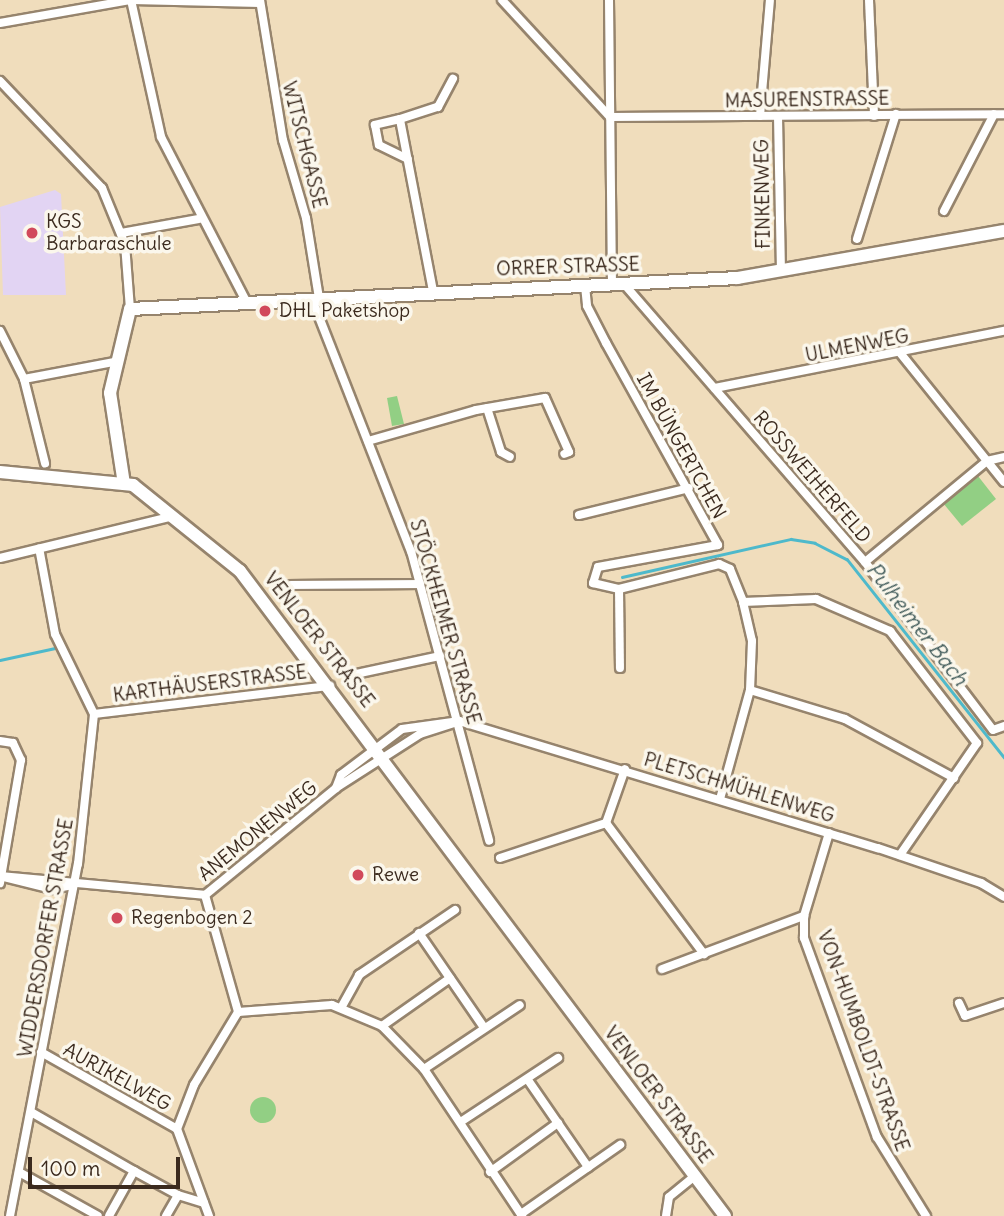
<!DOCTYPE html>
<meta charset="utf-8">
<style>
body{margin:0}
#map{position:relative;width:1004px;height:1216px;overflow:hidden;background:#f0ddbc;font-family:Delius,sans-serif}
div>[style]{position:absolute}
.built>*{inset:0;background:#e2d4f3}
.green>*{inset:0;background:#92cf84}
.round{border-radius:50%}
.stream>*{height:2.5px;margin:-1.25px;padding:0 1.25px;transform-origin:1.25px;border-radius:1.25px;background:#4eb9cb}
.roads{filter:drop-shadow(2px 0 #96846d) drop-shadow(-2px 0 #96846d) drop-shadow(0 2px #96846d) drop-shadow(0 -2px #96846d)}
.street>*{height:8px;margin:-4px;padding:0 4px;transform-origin:4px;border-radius:4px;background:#fff}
.secondary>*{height:12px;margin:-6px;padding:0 6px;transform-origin:6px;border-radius:6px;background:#fff}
.dots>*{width:19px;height:19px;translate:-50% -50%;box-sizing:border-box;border:4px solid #fbf7ec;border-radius:50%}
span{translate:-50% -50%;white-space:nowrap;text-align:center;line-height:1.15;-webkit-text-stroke:7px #fbf7ec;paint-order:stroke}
.street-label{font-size:19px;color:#3b2a1e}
.poi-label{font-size:19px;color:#3b2a1e}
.left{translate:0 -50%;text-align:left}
.water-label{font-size:21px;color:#425c5b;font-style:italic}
.scale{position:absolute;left:28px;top:1157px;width:152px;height:32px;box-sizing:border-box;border:4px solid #3b2a1e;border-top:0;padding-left:9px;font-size:21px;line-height:24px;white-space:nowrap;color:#3b2a1e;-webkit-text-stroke:5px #fbf7ec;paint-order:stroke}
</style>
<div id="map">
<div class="built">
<div style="clip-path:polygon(55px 190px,61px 194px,66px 295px,3px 295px,0 207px)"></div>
</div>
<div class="green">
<div style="clip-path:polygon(397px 396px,404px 424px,392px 426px,387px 398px)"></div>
<div style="clip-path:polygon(978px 476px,996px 499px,962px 526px,943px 503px)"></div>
<div class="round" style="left:250px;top:1097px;width:26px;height:26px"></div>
</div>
<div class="stream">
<div style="left:622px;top:577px;width:173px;rotate:-12.7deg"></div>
<div style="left:791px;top:539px;width:24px;rotate:9deg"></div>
<div style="left:815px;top:543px;width:36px;rotate:27deg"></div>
<div style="left:847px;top:559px;width:253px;rotate:51.6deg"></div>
<div style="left:0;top:660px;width:56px;rotate:-12.3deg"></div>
</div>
<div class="roads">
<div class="street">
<div style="left:131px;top:0;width:140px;rotate:77.6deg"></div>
<div style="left:161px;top:137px;width:185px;rotate:62.6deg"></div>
<div style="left:132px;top:0;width:128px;rotate:1.3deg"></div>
<div style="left:260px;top:0;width:142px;rotate:80.7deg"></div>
<div style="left:283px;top:140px;width:81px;rotate:73.6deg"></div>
<div style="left:306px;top:218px;width:81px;rotate:80.8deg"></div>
<div style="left:502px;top:0;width:159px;rotate:47.3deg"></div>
<div style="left:610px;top:117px;width:394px;rotate:-0.4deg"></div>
<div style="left:609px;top:0;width:284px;rotate:89.4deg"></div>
<div style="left:869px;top:0;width:116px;rotate:87.5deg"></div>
<div style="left:0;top:23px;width:132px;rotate:-10deg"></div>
<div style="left:0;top:81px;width:148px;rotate:46.4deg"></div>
<div style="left:102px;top:188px;width:61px;rotate:67.7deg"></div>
<div style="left:125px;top:244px;width:65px;rotate:85.6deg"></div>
<div style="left:760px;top:116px;width:116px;rotate:-85.1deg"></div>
<div style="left:778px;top:116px;width:155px;rotate:88.9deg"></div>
<div style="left:400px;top:119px;width:26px;rotate:167deg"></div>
<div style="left:375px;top:125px;width:20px;rotate:79deg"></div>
<div style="left:379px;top:145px;width:32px;rotate:26deg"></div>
<div style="left:944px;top:211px;width:109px;rotate:-62.7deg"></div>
<div style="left:121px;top:233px;width:79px;rotate:-10.2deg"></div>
<div style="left:857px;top:239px;width:131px;rotate:-72.7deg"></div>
<div style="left:624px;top:284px;width:368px;rotate:49.1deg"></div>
<div style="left:865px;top:562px;width:211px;rotate:52.7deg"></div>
<div style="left:993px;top:730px;width:12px;rotate:-20deg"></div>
<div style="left:585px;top:286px;width:20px;rotate:84deg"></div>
<div style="left:587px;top:306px;width:42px;rotate:62.8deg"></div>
<div style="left:606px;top:343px;width:231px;rotate:61deg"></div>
<div style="left:718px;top:545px;width:122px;rotate:169.6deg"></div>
<div style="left:598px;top:567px;width:17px;rotate:107deg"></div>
<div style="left:593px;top:583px;width:27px;rotate:13deg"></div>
<div style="left:619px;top:589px;width:103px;rotate:-14deg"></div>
<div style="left:719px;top:564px;width:12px;rotate:24deg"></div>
<div style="left:730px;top:569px;width:35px;rotate:68deg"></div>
<div style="left:743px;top:602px;width:40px;rotate:77deg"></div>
<div style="left:752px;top:641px;width:49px;rotate:92.3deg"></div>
<div style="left:750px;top:690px;width:113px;rotate:105.4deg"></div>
<div style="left:433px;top:291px;width:175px;rotate:-100.9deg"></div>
<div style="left:400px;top:119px;width:40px;rotate:-18deg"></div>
<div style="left:438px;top:107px;width:32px;rotate:-62deg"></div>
<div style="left:312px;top:299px;width:271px;rotate:68.6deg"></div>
<div style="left:411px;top:551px;width:300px;rotate:74.9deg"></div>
<div style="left:0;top:331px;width:54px;rotate:63.4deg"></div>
<div style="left:24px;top:379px;width:87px;rotate:76deg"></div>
<div style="left:901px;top:354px;width:164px;rotate:51.2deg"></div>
<div style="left:24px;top:379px;width:92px;rotate:-10.7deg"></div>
<div style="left:715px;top:388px;width:295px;rotate:-11.2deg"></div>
<div style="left:487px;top:408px;width:46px;rotate:72.3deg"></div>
<div style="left:501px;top:452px;width:10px;rotate:29deg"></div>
<div style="left:368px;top:441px;width:112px;rotate:-16deg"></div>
<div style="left:476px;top:410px;width:70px;rotate:-9.9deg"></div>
<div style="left:545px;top:398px;width:59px;rotate:66deg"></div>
<div style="left:569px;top:452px;width:5px;rotate:158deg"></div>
<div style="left:579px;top:515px;width:113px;rotate:-13.8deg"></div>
<div style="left:0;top:558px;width:175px;rotate:-13.6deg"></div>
<div style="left:865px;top:562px;width:158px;rotate:-39.6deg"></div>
<div style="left:987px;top:461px;width:17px;rotate:-13deg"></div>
<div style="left:291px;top:585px;width:129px;rotate:-0.4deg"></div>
<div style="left:619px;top:589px;width:79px;rotate:89.3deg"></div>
<div style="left:743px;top:602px;width:73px;rotate:-2.4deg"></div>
<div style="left:816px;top:599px;width:81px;rotate:23.4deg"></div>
<div style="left:890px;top:631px;width:142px;rotate:52.2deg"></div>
<div style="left:977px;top:743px;width:136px;rotate:124.5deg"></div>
<div style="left:351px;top:675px;width:91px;rotate:-12.1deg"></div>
<div style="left:750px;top:690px;width:99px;rotate:17deg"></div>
<div style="left:845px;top:719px;width:124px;rotate:28.4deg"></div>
<div style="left:94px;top:714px;width:238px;rotate:-6.8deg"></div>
<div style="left:0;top:741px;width:13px;rotate:9deg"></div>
<div style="left:13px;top:743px;width:19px;rotate:65deg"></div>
<div style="left:21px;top:760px;width:125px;rotate:99.7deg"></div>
<div style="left:336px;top:788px;width:14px;rotate:-69deg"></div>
<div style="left:341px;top:775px;width:76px;rotate:-37deg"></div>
<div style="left:402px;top:729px;width:58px;rotate:-8deg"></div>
<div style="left:459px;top:721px;width:438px;rotate:16.9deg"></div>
<div style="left:878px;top:848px;width:109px;rotate:18.8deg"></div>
<div style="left:981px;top:883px;width:27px;rotate:31deg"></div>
<div style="left:606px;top:823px;width:164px;rotate:53.2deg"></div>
<div style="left:829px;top:833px;width:87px;rotate:106.8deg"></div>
<div style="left:804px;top:916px;width:22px;rotate:90deg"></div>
<div style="left:804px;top:938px;width:212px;rotate:69.9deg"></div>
<div style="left:877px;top:1137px;width:93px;rotate:58.2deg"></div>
<div style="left:500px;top:858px;width:112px;rotate:-18.3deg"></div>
<div style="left:606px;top:823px;width:57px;rotate:-70.6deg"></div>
<div style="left:0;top:876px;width:54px;rotate:14deg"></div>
<div style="left:52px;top:889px;width:21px;rotate:-11deg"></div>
<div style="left:1px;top:876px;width:205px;rotate:5.3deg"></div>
<div style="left:205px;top:895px;width:169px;rotate:-39.2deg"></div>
<div style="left:336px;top:788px;width:100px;rotate:-32.7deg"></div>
<div style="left:420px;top:734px;width:36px;rotate:-18deg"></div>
<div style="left:205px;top:895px;width:122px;rotate:74.2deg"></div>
<div style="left:238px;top:1012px;width:85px;rotate:121.1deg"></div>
<div style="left:194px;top:1085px;width:47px;rotate:111.1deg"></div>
<div style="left:177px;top:1129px;width:93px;rotate:69.8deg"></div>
<div style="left:419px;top:933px;width:113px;rotate:55.5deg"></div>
<div style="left:662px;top:969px;width:152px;rotate:-20.5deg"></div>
<div style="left:959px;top:1003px;width:14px;rotate:65deg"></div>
<div style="left:965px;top:1016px;width:41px;rotate:-18.4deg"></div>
<div style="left:341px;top:1008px;width:38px;rotate:-61deg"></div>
<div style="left:359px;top:975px;width:116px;rotate:-34.1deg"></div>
<div style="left:238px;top:1012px;width:94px;rotate:-4.3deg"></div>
<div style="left:332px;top:1005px;width:54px;rotate:22.8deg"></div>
<div style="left:382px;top:1026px;width:60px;rotate:45.7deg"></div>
<div style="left:424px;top:1069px;width:177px;rotate:56.3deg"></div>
<div style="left:382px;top:1026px;width:83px;rotate:-35.2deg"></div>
<div style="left:41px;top:1052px;width:156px;rotate:29.5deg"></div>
<div style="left:424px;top:1069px;width:115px;rotate:-33.7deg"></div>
<div style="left:528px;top:1080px;width:106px;rotate:55.4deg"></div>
<div style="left:31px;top:1112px;width:119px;rotate:29.8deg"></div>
<div style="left:134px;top:1171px;width:51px;rotate:119.1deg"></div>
<div style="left:462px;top:1121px;width:115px;rotate:-33.3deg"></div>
<div style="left:134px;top:1171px;width:50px;rotate:28.6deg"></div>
<div style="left:19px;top:1172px;width:90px;rotate:29.1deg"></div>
<div style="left:490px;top:1172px;width:84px;rotate:-35.8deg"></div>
<div style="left:521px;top:1214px;width:121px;rotate:-34.9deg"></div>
<div style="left:10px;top:1216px;width:359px;rotate:-79.1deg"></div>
<div style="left:78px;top:864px;width:151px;rotate:-83.9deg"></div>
<div style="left:94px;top:714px;width:89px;rotate:-116deg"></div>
<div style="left:55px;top:634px;width:87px;rotate:-100.5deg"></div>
<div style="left:166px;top:1216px;width:24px;rotate:-60deg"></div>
<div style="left:178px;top:1195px;width:27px;rotate:17deg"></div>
<div style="left:666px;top:1216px;width:19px;rotate:-81deg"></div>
<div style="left:669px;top:1197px;width:33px;rotate:-39deg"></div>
</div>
<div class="secondary">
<div style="left:0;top:472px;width:134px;rotate:5.6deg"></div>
<div style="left:133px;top:485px;width:137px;rotate:38.8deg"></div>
<div style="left:240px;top:571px;width:807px;rotate:53.06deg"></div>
<div style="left:124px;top:484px;width:92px;rotate:-98.7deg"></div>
<div style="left:110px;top:393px;width:86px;rotate:-76.6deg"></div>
<div style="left:130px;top:309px;width:608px;rotate:-2.92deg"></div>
<div style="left:737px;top:278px;width:271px;rotate:-10deg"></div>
</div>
</div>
<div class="dots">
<div style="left:32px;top:233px;background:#d1495b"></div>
<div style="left:265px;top:311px;background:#d1495b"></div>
<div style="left:358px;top:875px;background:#d1495b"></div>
<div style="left:117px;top:918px;background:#d1495b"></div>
</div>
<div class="street-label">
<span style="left:807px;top:100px;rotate:-1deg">MASURENSTRASSE</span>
<span style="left:304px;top:145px;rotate:76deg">WITSCHGASSE</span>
<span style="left:763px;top:194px;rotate:-91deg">FINKENWEG</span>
<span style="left:568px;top:267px;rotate:-2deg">ORRER STRASSE</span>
<span style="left:857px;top:346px;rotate:-11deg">ULMENWEG</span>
<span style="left:681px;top:446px;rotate:61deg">IM BÜNGERTCHEN</span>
<span style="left:812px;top:477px;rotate:49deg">ROSSWEIHERFELD</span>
<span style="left:445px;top:622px;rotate:74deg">STÖCKHEIMER STRASSE</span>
<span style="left:319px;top:640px;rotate:52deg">VENLOER STRASSE</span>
<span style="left:210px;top:684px;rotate:-7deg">KARTHÄUSERSTRASSE</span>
<span style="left:739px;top:788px;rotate:17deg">PLETSCHMÜHLENWEG</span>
<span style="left:258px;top:831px;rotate:-39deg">ANEMONENWEG</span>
<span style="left:46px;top:938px;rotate:-80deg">WIDDERSDORFER STRASSE</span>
<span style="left:863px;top:1041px;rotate:70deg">VON-HUMBOLDT-STRASSE</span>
<span style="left:117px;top:1077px;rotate:29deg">AURIKELWEG</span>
<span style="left:658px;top:1095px;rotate:53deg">VENLOER STRASSE</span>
</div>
<div class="poi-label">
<span class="left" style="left:46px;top:233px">KGS<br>Barbaraschule</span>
<span class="left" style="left:279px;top:311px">DHL Paketshop</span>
<span class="left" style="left:372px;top:875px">Rewe</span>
<span class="left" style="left:131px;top:918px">Regenbogen 2</span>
</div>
<div class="water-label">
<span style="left:917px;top:624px;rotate:52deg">Pulheimer Bach</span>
</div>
<div class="scale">100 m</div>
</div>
